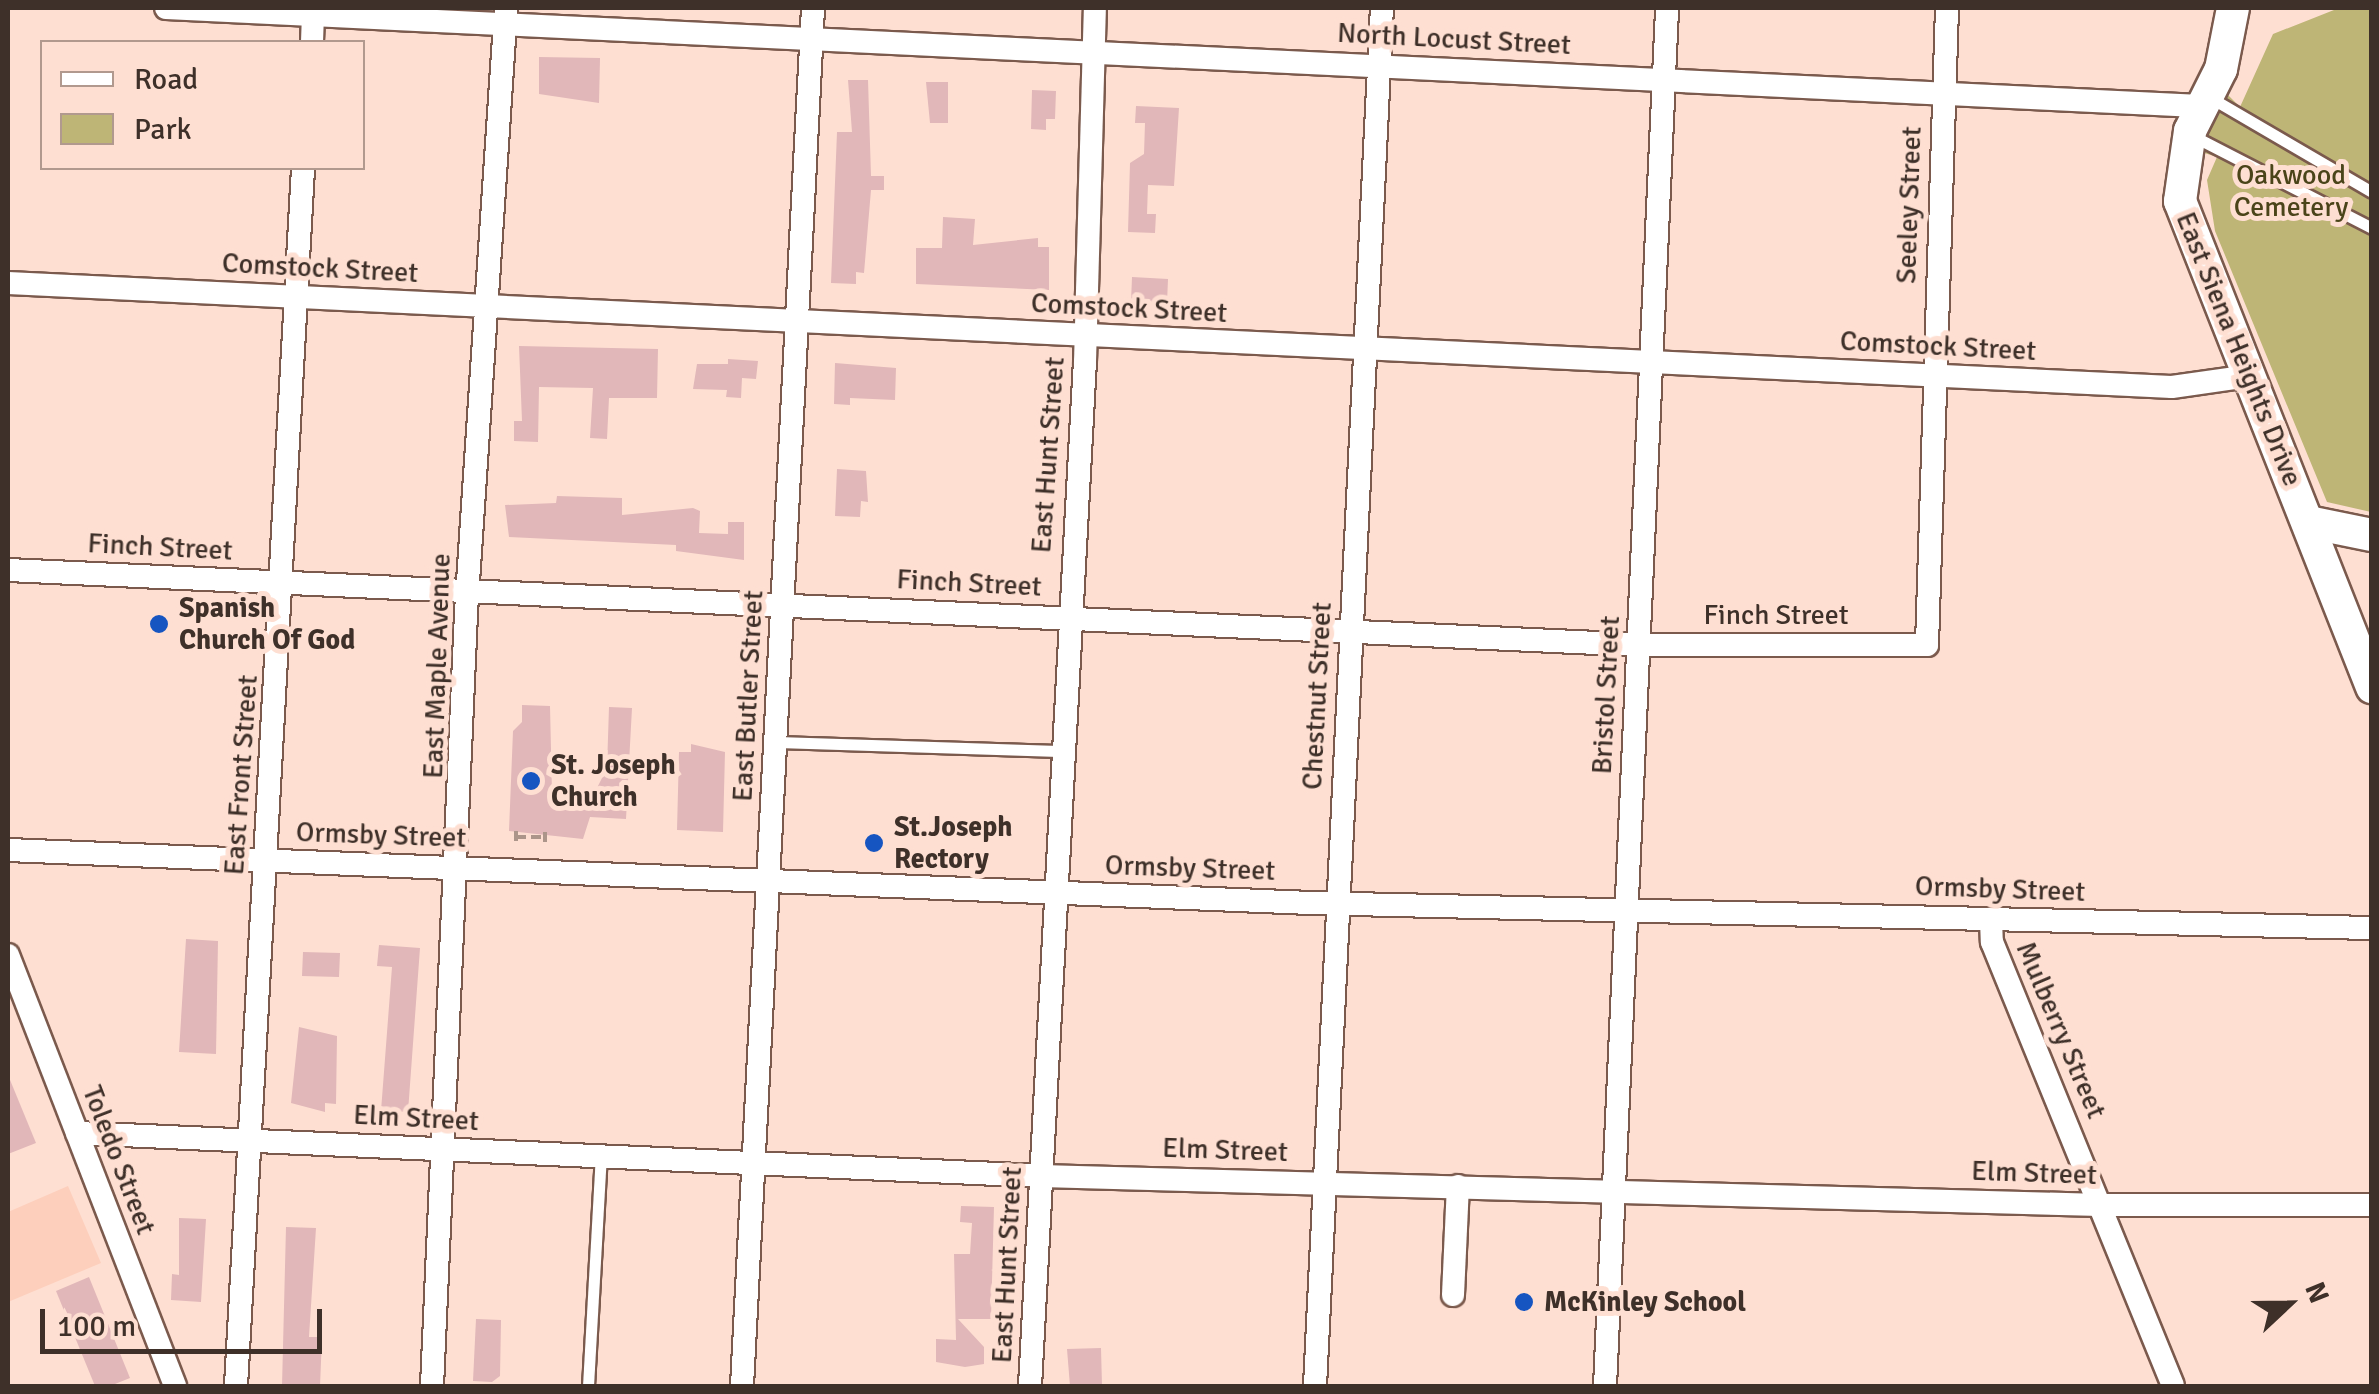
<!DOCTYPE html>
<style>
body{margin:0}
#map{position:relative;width:2379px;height:1394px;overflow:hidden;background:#fedfd2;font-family:Signika,sans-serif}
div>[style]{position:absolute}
.built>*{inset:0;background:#fdcfbc}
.green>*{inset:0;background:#beb576}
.building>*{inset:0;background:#e1b7b9}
.path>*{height:4px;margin-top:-2px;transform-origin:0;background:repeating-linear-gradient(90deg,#ac958a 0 10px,transparent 0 15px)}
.roads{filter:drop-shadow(2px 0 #7b5a4d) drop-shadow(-2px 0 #7b5a4d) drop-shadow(0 2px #7b5a4d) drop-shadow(0 -2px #7b5a4d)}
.lane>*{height:11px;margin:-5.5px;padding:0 5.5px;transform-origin:5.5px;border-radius:5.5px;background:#fff}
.street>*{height:22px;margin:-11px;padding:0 11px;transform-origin:11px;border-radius:11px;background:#fff}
.secondary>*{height:32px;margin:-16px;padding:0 16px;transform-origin:16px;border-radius:16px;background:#fff}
.dots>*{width:28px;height:28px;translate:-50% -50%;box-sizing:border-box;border:5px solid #fedfd2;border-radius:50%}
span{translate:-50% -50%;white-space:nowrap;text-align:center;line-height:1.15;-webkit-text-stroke:10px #fedfd2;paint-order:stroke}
.street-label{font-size:28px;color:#3e3029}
.park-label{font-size:28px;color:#4a4419}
.poi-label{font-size:28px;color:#3e3029;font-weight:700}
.left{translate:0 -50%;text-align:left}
.frame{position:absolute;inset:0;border:10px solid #3e3029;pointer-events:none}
.legend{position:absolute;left:40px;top:40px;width:325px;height:130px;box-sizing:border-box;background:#fedfd2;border:2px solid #b1998e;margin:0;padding:12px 18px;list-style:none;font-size:30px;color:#3e3029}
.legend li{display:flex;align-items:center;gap:20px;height:50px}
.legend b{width:50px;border:2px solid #b1998e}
.north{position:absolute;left:2239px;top:1254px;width:100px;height:100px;-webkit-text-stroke:8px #fedfd2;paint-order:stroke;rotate:68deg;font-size:28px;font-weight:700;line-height:40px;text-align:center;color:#3e3029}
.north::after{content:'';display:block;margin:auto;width:35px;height:45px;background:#3e3029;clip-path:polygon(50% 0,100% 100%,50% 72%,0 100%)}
.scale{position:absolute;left:40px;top:1309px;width:282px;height:45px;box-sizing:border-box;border:5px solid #3e3029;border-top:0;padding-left:12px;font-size:30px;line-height:35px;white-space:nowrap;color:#3e3029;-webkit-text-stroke:8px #fedfd2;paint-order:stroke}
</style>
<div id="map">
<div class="built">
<div style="clip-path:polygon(68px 1186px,101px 1263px,8px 1302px,8px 1212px)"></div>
</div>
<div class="green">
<div style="clip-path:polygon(2339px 8px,2371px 8px,2371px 512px,2327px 502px,2215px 231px,2207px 180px,2217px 157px,2195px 150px,2227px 94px,2240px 107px,2273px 34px)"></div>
</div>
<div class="building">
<div style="clip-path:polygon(539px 57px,600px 58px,599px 103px,539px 94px)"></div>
<div style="clip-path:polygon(848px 80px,868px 80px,871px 176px,884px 176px,884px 190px,871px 190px,864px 273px,856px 272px,856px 284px,831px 283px,837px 132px,852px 132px)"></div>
<div style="clip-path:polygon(926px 82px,948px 82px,948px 123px,930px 123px)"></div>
<div style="clip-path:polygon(1032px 90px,1056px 91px,1055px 119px,1046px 119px,1046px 130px,1031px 129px)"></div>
<div style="clip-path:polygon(1136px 106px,1179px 108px,1174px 186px,1148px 185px,1147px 214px,1156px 214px,1155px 233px,1128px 232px,1130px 163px,1144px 154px,1145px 123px,1135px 123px)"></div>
<div style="clip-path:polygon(943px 217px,975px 219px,973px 245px,1038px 238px,1038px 247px,1049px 247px,1049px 290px,916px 284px,916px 248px,942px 248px)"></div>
<div style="clip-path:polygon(1132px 277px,1168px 279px,1167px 303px,1131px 302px)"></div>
<div style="clip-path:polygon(519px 346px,658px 349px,657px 398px,609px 398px,607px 439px,590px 438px,593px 388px,539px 387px,538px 442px,514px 441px,514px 421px,522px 421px)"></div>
<div style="clip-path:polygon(728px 359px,758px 361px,756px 379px,742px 378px,741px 398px,726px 397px,727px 390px,693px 389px,697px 364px,728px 364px)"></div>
<div style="clip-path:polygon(835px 363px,896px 368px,895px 400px,850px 398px,850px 405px,834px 404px)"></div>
<div style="clip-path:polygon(837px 469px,866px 471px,868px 502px,861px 501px,860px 517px,835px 516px)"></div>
<div style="clip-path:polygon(557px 496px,622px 498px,622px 515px,693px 508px,700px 511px,699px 533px,728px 534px,728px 522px,744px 522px,744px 560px,676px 551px,676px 545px,509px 537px,505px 505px,556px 503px)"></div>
<div style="clip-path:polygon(522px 705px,550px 706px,552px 793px,595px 792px,607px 768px,609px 707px,632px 708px,626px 819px,590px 817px,583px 839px,509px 831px,513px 731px,522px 722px)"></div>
<div style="clip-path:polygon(691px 744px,725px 752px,723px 832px,677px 830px,679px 752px,691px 752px)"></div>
<div style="clip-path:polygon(186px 939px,218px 941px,216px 1054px,179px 1052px)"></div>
<div style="clip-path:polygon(379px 945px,420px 948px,408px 1112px,381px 1111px,392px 967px,377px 966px)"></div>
<div style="clip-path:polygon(303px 952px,340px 953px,339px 977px,302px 976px)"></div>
<div style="clip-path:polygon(299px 1027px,337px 1036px,336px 1104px,325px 1103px,325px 1112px,291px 1103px)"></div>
<div style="clip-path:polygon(8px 1075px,36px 1143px,8px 1154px)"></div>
<div style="clip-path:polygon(961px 1206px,994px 1207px,991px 1319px,958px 1319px,984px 1347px,984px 1364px,965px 1367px,936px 1362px,936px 1339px,956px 1340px,954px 1254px,970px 1254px,972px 1223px,960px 1222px)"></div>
<div style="clip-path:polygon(179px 1218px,206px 1219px,201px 1302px,171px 1300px,172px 1274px,179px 1275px)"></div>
<div style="clip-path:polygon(286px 1227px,316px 1228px,309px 1337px,322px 1337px,320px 1386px,282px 1386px)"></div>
<div style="clip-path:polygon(89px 1277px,130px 1378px,110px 1386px,95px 1386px,56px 1291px)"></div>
<div style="clip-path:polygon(476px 1319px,501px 1320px,500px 1376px,492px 1382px,473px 1381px)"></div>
<div style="clip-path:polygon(1101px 1348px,1102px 1386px,1070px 1386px,1067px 1349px)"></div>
</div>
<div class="path">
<div style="left:516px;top:831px;width:15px;rotate:90deg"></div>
<div style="left:545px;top:832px;width:15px;rotate:90deg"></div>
<div style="left:516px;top:837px;width:29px"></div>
</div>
<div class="roads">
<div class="lane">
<div style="left:2211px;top:98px;width:186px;rotate:30.3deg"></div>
<div style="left:2193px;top:136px;width:201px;rotate:27.2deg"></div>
<div style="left:775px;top:742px;width:286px;rotate:1.8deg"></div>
<div style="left:588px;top:1386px;width:229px;rotate:-86.8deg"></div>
</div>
<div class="street">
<div style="left:166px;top:8px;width:2035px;rotate:2.76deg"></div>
<div style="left:312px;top:42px;width:34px;rotate:-88deg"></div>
<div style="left:8px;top:283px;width:2166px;rotate:2.75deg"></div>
<div style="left:2172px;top:387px;width:77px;rotate:-8.2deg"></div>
<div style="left:8px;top:570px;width:1632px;rotate:2.63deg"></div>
<div style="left:1638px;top:645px;width:289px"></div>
<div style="left:1927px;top:645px;width:637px;rotate:-88.2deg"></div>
<div style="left:8px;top:850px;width:1302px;rotate:2.33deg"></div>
<div style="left:1309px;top:903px;width:1063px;rotate:1.35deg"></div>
<div style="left:1991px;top:919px;width:23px;rotate:88deg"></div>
<div style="left:1992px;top:942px;width:479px;rotate:67.8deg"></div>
<div style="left:8px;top:955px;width:462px;rotate:68.8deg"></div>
<div style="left:77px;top:1133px;width:965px;rotate:2.55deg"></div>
<div style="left:1041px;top:1176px;width:1060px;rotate:1.57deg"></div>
<div style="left:2101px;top:1205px;width:271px"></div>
<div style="left:1453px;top:1295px;width:109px;rotate:-87.4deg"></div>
<div style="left:236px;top:1386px;width:1220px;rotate:-86.85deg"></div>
<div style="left:432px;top:1386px;width:775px;rotate:-87.48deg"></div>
<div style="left:466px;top:612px;width:605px;rotate:-86.21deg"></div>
<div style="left:742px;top:1386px;width:1380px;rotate:-87.05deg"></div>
<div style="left:1030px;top:1386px;width:1025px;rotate:-86.93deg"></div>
<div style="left:1085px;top:362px;width:354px;rotate:-88.4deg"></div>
<div style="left:1315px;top:1386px;width:1380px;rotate:-87.22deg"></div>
<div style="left:1605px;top:1386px;width:1379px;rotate:-87.42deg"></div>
</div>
<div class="secondary">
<div style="left:2233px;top:8px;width:62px;rotate:101.1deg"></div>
<div style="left:2221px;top:69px;width:69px;rotate:116.6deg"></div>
<div style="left:2190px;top:131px;width:71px;rotate:98.1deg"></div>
<div style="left:2180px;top:201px;width:523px;rotate:68.44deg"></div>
<div style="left:2308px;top:522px;width:65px;rotate:11.5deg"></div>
</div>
</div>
<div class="dots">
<div style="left:159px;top:624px;background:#1655c1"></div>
<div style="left:531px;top:781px;background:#1655c1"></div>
<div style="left:874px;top:843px;background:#1655c1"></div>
<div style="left:1524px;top:1302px;background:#1655c1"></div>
</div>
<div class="street-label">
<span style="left:1454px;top:39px;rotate:3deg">North Locust Street</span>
<span style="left:1909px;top:205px;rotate:-88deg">Seeley Street</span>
<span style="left:320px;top:268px;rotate:3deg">Comstock Street</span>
<span style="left:1129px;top:308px;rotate:3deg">Comstock Street</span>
<span style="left:1938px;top:346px;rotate:3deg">Comstock Street</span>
<span style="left:2239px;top:349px;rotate:68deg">East Siena Heights Drive</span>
<span style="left:1048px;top:455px;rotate:-86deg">East Hunt Street</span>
<span style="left:160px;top:547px;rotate:3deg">Finch Street</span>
<span style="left:969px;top:583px;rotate:3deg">Finch Street</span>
<span style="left:1776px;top:615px">Finch Street</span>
<span style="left:437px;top:666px;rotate:-88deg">East Maple Avenue</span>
<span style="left:1606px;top:695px;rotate:-87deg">Bristol Street</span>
<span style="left:748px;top:696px;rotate:-87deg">East Butler Street</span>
<span style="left:1317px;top:696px;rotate:-87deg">Chestnut Street</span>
<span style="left:241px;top:775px;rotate:-86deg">East Front Street</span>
<span style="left:381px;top:835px;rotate:2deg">Ormsby Street</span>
<span style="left:1190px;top:868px;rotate:2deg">Ormsby Street</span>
<span style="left:2000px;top:889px;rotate:2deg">Ormsby Street</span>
<span style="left:2061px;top:1030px;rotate:67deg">Mulberry Street</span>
<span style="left:416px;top:1118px;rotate:3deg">Elm Street</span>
<span style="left:1225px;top:1150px;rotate:2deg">Elm Street</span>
<span style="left:119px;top:1160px;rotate:69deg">Toledo Street</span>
<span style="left:2034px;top:1173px;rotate:2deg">Elm Street</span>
<span style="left:1007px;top:1265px;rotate:-87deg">East Hunt Street</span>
</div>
<div class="park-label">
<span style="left:2291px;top:191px">Oakwood<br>Cemetery</span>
</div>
<div class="poi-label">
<span class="left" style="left:179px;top:624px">Spanish<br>Church Of God</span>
<span class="left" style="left:551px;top:781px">St. Joseph<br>Church</span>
<span class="left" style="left:894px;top:843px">St.Joseph<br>Rectory</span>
<span class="left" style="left:1544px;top:1302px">McKinley School</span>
</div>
<div class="frame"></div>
<ul class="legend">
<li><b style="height:12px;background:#fff"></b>Road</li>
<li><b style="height:28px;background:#beb576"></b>Park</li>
</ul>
<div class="north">N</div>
<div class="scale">100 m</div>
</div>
